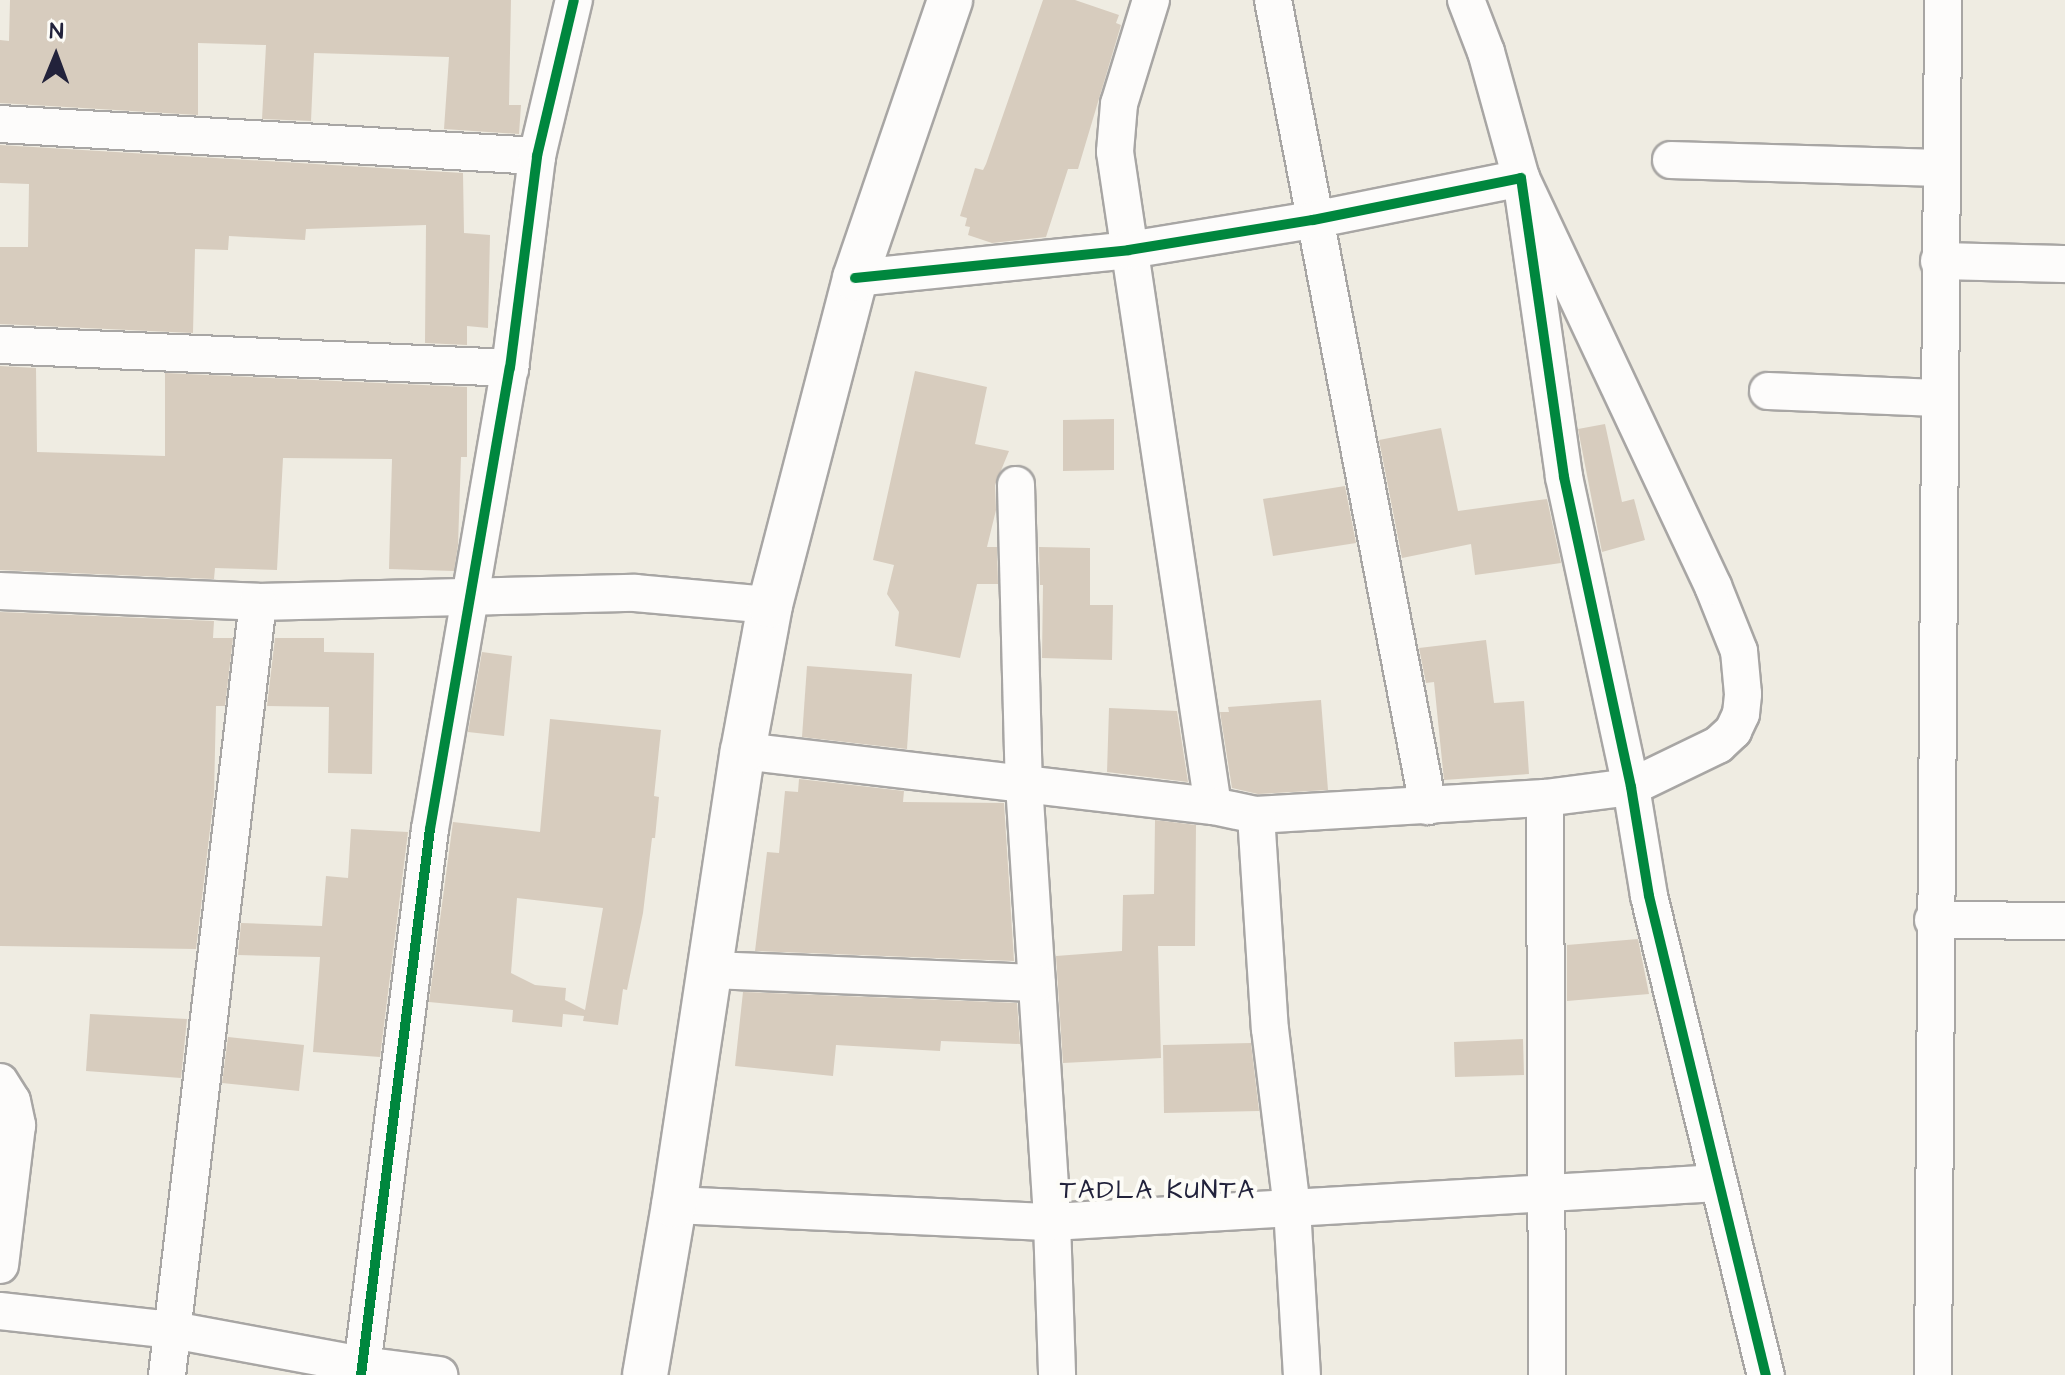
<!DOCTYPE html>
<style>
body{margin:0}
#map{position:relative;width:2065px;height:1375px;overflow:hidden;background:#efece2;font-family:"Architects Daughter",sans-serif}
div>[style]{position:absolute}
.building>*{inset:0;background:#d7ccbe}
.roads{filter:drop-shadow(2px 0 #a8a6a4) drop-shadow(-2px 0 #a8a6a4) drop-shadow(0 2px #a8a6a4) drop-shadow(0 -2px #a8a6a4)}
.street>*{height:36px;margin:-18px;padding:0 18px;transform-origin:18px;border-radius:18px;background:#fdfcfb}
.secondary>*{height:44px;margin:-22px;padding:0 22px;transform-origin:22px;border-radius:22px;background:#fdfcfb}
.cycleway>*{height:10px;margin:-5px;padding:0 5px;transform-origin:5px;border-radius:5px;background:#00873e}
span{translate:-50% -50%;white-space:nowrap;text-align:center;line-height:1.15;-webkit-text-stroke:8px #fdfcf7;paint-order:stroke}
.neighbourhood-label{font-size:26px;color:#22223b;letter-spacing:2px}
.north{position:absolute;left:16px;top:16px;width:80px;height:80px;-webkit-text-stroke:6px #fdfcf7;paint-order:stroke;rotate:1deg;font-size:22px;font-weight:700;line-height:32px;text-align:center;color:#22223b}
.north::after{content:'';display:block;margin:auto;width:28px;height:36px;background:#22223b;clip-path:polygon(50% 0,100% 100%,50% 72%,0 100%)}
</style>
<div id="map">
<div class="building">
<div style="clip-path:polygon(10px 0,511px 0,509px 105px,521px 105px,519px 134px,444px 129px,449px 57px,314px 53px,311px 121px,262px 119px,266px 45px,198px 43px,198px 115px,0 103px,0 40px,9px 41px)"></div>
<div style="clip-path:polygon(1043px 0,1075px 0,1119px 15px,1116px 23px,1121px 25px,1078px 169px,1068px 169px,1046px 237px,992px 243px,968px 235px,970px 227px,965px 226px,967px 218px,960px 216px,975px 168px,983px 170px,986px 164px)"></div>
<div style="clip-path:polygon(0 145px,463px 173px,464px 233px,490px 235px,488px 328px,467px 326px,467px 345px,425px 343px,426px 225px,306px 229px,305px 240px,229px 236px,228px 250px,195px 249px,193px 333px,0 324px,0 247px,28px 247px,29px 184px,0 183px)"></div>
<div style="clip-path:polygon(0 366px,36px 368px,37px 452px,165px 456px,165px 373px,467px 387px,467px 457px,461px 457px,458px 545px,454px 571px,389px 569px,392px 459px,283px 458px,277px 570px,215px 568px,214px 579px,0 570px)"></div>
<div style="clip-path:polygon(915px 371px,987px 387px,975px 444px,1009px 451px,995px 485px,996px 510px,987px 547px,997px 547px,998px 584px,977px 584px,960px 658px,895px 646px,899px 612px,887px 594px,894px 565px,873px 560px)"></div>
<div style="clip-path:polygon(1114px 419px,1114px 470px,1063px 471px,1063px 420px)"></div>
<div style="clip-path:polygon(1605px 424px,1622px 502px,1634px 499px,1645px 540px,1602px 552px,1578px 429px)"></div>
<div style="clip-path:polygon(1441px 428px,1458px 511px,1547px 499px,1561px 563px,1475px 575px,1471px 544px,1402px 558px,1379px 440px)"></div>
<div style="clip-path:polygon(1345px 486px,1356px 543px,1273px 556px,1263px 499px)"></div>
<div style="clip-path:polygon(1039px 547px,1090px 548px,1090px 605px,1113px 605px,1112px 660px,1042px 658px,1043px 585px,1040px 585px)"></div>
<div style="clip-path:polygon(0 612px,214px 621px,213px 638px,233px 638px,225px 706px,216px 706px,214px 795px,196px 949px,0 946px)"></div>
<div style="clip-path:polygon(275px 638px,324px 638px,324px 652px,374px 653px,372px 774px,328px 773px,329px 707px,267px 706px)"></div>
<div style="clip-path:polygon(1486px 640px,1494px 703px,1524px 701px,1529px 774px,1444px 780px,1434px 682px,1426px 683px,1419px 648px)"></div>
<div style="clip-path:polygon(482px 652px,512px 656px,504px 736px,468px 732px)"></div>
<div style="clip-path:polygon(807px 666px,912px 674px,907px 749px,802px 737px)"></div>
<div style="clip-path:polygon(1321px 700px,1328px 790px,1258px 794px,1232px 788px,1220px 712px,1229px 712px,1228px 707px)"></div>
<div style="clip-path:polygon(1109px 708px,1177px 711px,1188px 782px,1107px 772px)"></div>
<div style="clip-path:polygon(evenodd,550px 719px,661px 730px,654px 796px,659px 797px,655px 838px,652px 838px,643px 913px,627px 990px,623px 989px,618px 1025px,583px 1021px,584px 1016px,563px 1014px,562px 1027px,512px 1022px,513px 1010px,429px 1002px,453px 822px,540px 832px,550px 719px,517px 898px,603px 908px,585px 1010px,565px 1000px,566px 988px,535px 985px,511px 973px,517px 898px)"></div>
<div style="clip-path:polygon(799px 779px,904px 791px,903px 802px,1004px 803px,1014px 961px,755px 951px,767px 852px,779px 853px,785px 791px,798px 792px)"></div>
<div style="clip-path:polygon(1155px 820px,1196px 825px,1195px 946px,1158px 946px,1161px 1058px,1063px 1063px,1056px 956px,1122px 951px,1123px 895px,1154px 894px)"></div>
<div style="clip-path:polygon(351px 829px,408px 832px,380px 1057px,313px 1052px,320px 957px,238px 955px,241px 923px,322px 926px,326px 876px,348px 878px)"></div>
<div style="clip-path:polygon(1638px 939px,1649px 994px,1567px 1001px,1567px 945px)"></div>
<div style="clip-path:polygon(743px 992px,1017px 1003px,1020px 1044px,941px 1041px,940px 1051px,836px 1045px,833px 1076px,735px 1066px)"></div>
<div style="clip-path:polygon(90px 1014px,187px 1019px,181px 1078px,86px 1071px)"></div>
<div style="clip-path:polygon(228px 1037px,304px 1045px,299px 1091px,222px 1083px)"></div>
<div style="clip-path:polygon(1523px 1039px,1524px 1075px,1455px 1077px,1454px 1042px)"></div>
<div style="clip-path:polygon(1251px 1043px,1259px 1111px,1164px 1113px,1163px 1045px)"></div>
</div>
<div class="roads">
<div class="street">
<div style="left:1151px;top:0;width:109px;rotate:107.1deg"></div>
<div style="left:1119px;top:104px;width:48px;rotate:94.8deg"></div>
<div style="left:1115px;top:152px;width:661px;rotate:81.48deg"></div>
<div style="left:1273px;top:0;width:821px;rotate:79.11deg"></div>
<div style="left:0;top:124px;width:538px;rotate:3.41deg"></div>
<div style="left:1671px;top:160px;width:268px;rotate:1.7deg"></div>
<div style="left:1939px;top:261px;width:126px;rotate:1.4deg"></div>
<div style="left:855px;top:278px;width:275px;rotate:-5.8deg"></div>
<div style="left:1129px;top:250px;width:186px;rotate:-9.3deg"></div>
<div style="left:1313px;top:220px;width:212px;rotate:-11.4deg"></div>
<div style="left:1521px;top:178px;width:302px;rotate:81.8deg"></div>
<div style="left:1564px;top:477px;width:317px;rotate:77.8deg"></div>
<div style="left:1631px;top:787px;width:110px;rotate:80.6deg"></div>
<div style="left:1649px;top:896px;width:493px;rotate:76.3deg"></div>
<div style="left:0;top:345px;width:511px;rotate:2.58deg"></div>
<div style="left:1768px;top:391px;width:169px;rotate:2.4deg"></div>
<div style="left:1016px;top:485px;width:299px;rotate:88.5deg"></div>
<div style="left:1024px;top:784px;width:439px;rotate:86.3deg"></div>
<div style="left:1052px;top:1222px;width:153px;rotate:88.1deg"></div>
<div style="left:0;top:591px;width:258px;rotate:2.4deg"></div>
<div style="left:258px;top:602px;width:377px;rotate:-1.4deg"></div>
<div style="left:635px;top:593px;width:136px;rotate:5.1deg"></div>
<div style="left:743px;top:751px;width:473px;rotate:6.7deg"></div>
<div style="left:1213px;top:806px;width:44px;rotate:11.8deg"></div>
<div style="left:1256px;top:815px;width:289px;rotate:-3.4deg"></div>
<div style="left:1545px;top:798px;width:87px;rotate:-7.3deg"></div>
<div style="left:1631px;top:787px;width:97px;rotate:-25.8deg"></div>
<div style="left:1718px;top:745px;width:21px;rotate:-43deg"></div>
<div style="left:1733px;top:731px;width:19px;rotate:-65deg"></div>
<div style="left:1741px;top:714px;width:20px;rotate:-84deg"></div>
<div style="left:1743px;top:694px;width:43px;rotate:-95.3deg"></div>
<div style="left:1739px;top:651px;width:70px;rotate:-111.8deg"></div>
<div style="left:1713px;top:586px;width:451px;rotate:-115.2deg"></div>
<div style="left:1521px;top:178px;width:131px;rotate:-105.5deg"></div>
<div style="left:1486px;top:52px;width:56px;rotate:-111deg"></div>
<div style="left:1545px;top:798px;width:577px;rotate:89.8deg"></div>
<div style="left:1256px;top:815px;width:214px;rotate:86.3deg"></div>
<div style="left:1270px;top:1029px;width:180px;rotate:83deg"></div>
<div style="left:1292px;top:1208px;width:167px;rotate:86.6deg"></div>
<div style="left:1933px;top:920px;width:132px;rotate:0.4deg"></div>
<div style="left:710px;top:970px;width:327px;rotate:2.3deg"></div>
<div style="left:0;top:1082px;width:22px;rotate:58deg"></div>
<div style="left:12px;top:1101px;width:25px;rotate:78deg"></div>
<div style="left:17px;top:1125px;width:141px;rotate:96.9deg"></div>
<div style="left:674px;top:1205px;width:378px;rotate:2.6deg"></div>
<div style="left:1052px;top:1222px;width:668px;rotate:-3.35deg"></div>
<div style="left:0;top:1311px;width:174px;rotate:6.3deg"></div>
<div style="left:173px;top:1330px;width:192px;rotate:10.5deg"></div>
<div style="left:362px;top:1365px;width:78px;rotate:7.4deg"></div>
<div style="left:167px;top:1375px;width:778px;rotate:-83.29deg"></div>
<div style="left:361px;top:1375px;width:550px;rotate:-82.8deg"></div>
<div style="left:430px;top:829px;width:468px;rotate:-80.2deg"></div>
<div style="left:510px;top:368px;width:214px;rotate:-82.7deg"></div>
<div style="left:537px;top:156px;width:160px;rotate:-76.7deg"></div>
<div style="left:1933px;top:1375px;width:1375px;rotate:-89.58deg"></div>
</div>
<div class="secondary">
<div style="left:645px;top:1375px;width:172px;rotate:-80.3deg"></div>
<div style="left:674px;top:1205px;width:459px;rotate:-81.4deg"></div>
<div style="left:743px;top:751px;width:148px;rotate:-79.5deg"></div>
<div style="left:770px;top:605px;width:338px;rotate:-75.4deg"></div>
<div style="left:855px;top:278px;width:294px;rotate:-71.1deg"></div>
</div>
</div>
<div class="cycleway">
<div style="left:855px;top:278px;width:275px;rotate:-5.8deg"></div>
<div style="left:1129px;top:250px;width:186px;rotate:-9.3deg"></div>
<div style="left:1313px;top:220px;width:212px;rotate:-11.4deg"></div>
<div style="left:1521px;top:178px;width:302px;rotate:81.8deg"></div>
<div style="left:1564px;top:477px;width:317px;rotate:77.8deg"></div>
<div style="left:1631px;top:787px;width:110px;rotate:80.6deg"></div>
<div style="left:1649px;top:896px;width:493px;rotate:76.3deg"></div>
<div style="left:361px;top:1375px;width:550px;rotate:-82.8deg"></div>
<div style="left:430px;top:829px;width:468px;rotate:-80.2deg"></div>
<div style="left:510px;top:368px;width:214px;rotate:-82.7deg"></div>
<div style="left:537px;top:156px;width:160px;rotate:-76.7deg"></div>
</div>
<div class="neighbourhood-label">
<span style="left:1158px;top:1191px">TADLA KUNTA</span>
</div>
<div class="north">N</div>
</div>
